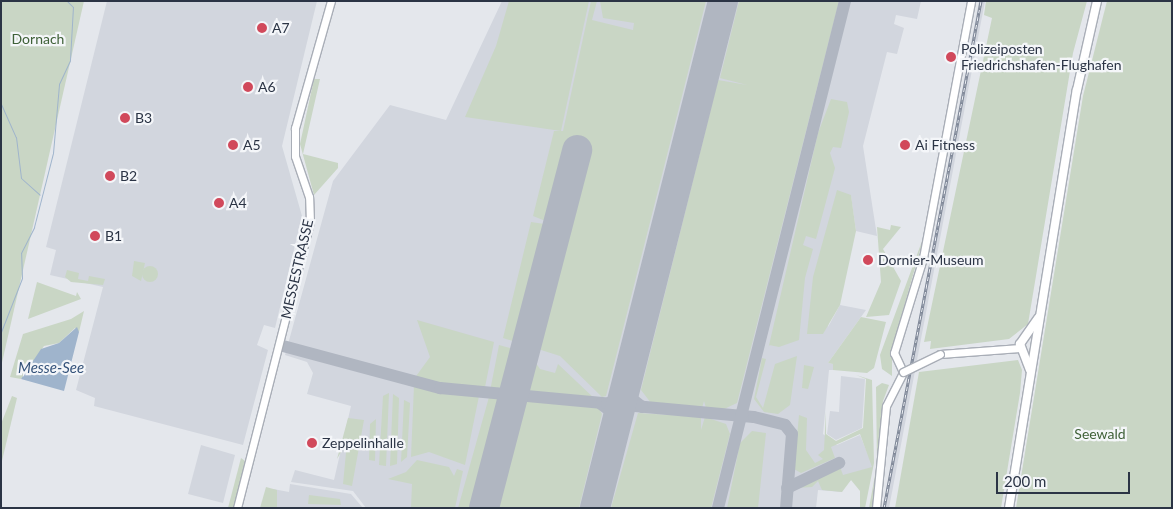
<!DOCTYPE html>
<style>
body{margin:0}
#map{position:relative;width:1173px;height:509px;overflow:hidden;background:#e4e7ec;font-family:Lato,sans-serif}
div>[style]{position:absolute}
.built>*{inset:0;background:#d2d6de}
.green>*{inset:0;background:#c9d6c5}
.round{border-radius:50%}
.water>*{inset:0;background:#9fb4cc}
.stream>*{height:1px;margin:-0.5px;padding:0 0.5px;transform-origin:0.5px;border-radius:0.5px;background:#9fb4cc}
.taxiway>*{height:12px;margin:-6px;padding:0 6px;transform-origin:6px;border-radius:6px;background:#b0b6c1}
.runway>*{height:30px;margin:-15px;padding:0 15px;transform-origin:15px;border-radius:15px;background:#b0b6c1}
.roads{filter:drop-shadow(1px 0 #a9aeb7) drop-shadow(-1px 0 #a9aeb7) drop-shadow(0 1px #a9aeb7) drop-shadow(0 -1px #a9aeb7)}
.secondary>*{height:7px;margin:-3.5px;padding:0 3.5px;transform-origin:3.5px;border-radius:3.5px;background:#fff}
.primary>*{height:8px;margin:-4px;padding:0 4px;transform-origin:4px;border-radius:4px;background:#fff}
.rail>*{height:3px;margin-top:-1.5px;transform-origin:0;background:repeating-linear-gradient(90deg,#f4f6f9 0 4px,#7d8696 0 8px);box-sizing:border-box;border-block:1px solid #7d8696}
.bridges{filter:drop-shadow(1px 0 #a9aeb7) drop-shadow(-1px 0 #a9aeb7) drop-shadow(0 1px #a9aeb7) drop-shadow(0 -1px #a9aeb7)}
.secondary-bridge>*{height:7px;margin:-3.5px;padding:0 3.5px;transform-origin:3.5px;border-radius:3.5px;background:#fff}
.dots>*{width:14px;height:14px;translate:-50% -50%;box-sizing:border-box;border:2px solid #f4f6f9;border-radius:50%}
span{translate:-50% -50%;white-space:nowrap;text-align:center;line-height:1.15;-webkit-text-stroke:4.5px #f4f6f9;paint-order:stroke}
.poi-label{font-size:14px;color:#2b3445}
.left{translate:0 -50%;text-align:left}
.park-label{font-size:14px;color:#3f6138}
.street-label{font-size:14px;color:#2b3445}
.water-label{font-size:15px;color:#34527a;font-style:italic}
.frame{position:absolute;inset:0;border:2px solid #2b3445;pointer-events:none}
.scale{position:absolute;left:996px;top:472px;width:134px;height:22px;box-sizing:border-box;border:2px solid #2b3445;border-top:0;padding-left:6px;font-size:15px;line-height:18px;white-space:nowrap;color:#2b3445;-webkit-text-stroke:4px #f4f6f9;paint-order:stroke}
</style>
<div id="map">
<div class="built">
<div style="clip-path:polygon(107px 1px,317px 1px,282px 146px,302px 216px,275px 328px,264px 325px,257px 345px,268px 350px,243px 445px,94px 406px,95px 398px,76px 390px,103px 287px,50px 275px,56px 250px,46px 247px)"></div>
<div style="clip-path:polygon(502px 1px,921px 1px,917px 19px,896px 15px,894px 24px,904px 28px,897px 54px,887px 52px,863px 146px,877px 236px,856px 231px,851px 196px,828px 327px,840px 305px,866px 310px,828px 363px,834px 364px,833px 370px,829px 370px,823px 434px,837px 445px,860px 435px,873px 467px,843px 485px,842px 492px,818px 490px,816px 508px,366px 508px,353px 491px,291px 482px,295px 470px,334px 480px,351px 406px,307px 394px,313px 373px,307px 362px,285px 355px,333px 181px,390px 105px,446px 120px)"></div>
<div style="clip-path:polygon(979px 1px,985px 1px,889px 508px,883px 508px)"></div>
<div style="clip-path:polygon(841px 376px,865px 379px,862px 428px,836px 440px,827px 434px,830px 411px,839px 412px)"></div>
<div style="clip-path:polygon(201px 445px,235px 455px,223px 503px,188px 494px)"></div>
<div style="clip-path:polygon(290px 484px,351px 494px,363px 508px,266px 508px,273px 489px,289px 492px)"></div>
</div>
<div class="green">
<div style="clip-path:polygon(1px 1px,84px 1px,1px 367px)"></div>
<div style="clip-path:polygon(509px 1px,589px 1px,561px 131px,465px 117px,496px 46px)"></div>
<div style="clip-path:polygon(591px 1px,597px 1px,592px 20px,633px 30px,634px 23px,603px 18px,600px 1px,706px 1px,606px 396px,602px 397px,560px 356px,503px 338px,531px 222px,558px 226px,533px 216px,554px 131px,563px 131px)"></div>
<div style="clip-path:polygon(739px 1px,839px 1px,737px 403px,722px 410px,706px 408px,704px 401px,702px 408px,651px 403px,641px 390px,718px 80px,747px 85px,720px 78px)"></div>
<div style="clip-path:polygon(986px 1px,1087px 1px,1073px 53px,1028px 324px,1009px 339px,930px 349px,931px 341px,924px 342px,992px 18px,984px 15px)"></div>
<div style="clip-path:polygon(1107px 1px,1172px 1px,1172px 508px,1016px 508px,1083px 96px)"></div>
<div style="clip-path:polygon(314px 79px,320px 79px,303px 154px,338px 163px,338px 168px,314px 195px,300px 144px)"></div>
<div style="clip-path:polygon(831px 99px,847px 102px,849px 112px,841px 148px,833px 147px,830px 153px,835px 168px,816px 239px,806px 236px,803px 245px,813px 249px,805px 278px,799px 340px,779px 347px,769px 345px,767px 354px,818px 133px)"></div>
<div style="clip-path:polygon(837px 190px,851px 195px,856px 231px,840px 305px,823px 334px,807px 334px,813px 277px)"></div>
<div style="clip-path:polygon(891px 225px,901px 227px,883px 249px,901px 281px,889px 315px,866px 317px,881px 282px,877px 227px,890px 230px)"></div>
<div style="clip-path:polygon(925px 233px,892px 349px,892px 376px,882px 369px,880px 355px)"></div>
<div style="clip-path:polygon(134px 261px,145px 263px,141px 281px,132px 276px)"></div>
<div class="round" style="left:142px;top:266px;width:16px;height:16px"></div>
<div style="clip-path:polygon(67px 270px,79px 273px,78px 279px,88px 281px,89px 276px,105px 279px,103px 285px,71px 282px,65px 277px)"></div>
<div style="clip-path:polygon(37px 282px,76px 296px,77px 292px,81px 299px,28px 319px)"></div>
<div style="clip-path:polygon(84px 311px,79px 332px,75px 328px,59px 343px,44px 346px,21px 379px,10px 377px,23px 334px,71px 319px)"></div>
<div style="clip-path:polygon(861px 317px,886px 322px,874px 368px,867px 373px,833px 370px,833px 364px,828px 363px)"></div>
<div style="clip-path:polygon(417px 320px,494px 342px,485px 387px,464px 389px,414px 379px,430px 357px)"></div>
<div style="clip-path:polygon(499px 345px,529px 353px,540px 369px,555px 373px,558px 364px,596px 400px,490px 391px)"></div>
<div style="clip-path:polygon(797px 356px,790px 405px,778px 414px,764px 412px,754px 399px,762px 358px,766px 359px,756px 397px,763px 408px,775px 364px)"></div>
<div style="clip-path:polygon(1018px 360px,1022px 370px,1020px 393px,1001px 508px,895px 508px,919px 372px)"></div>
<div style="clip-path:polygon(804px 365px,814px 367px,808px 389px,802px 388px)"></div>
<div style="clip-path:polygon(856px 375px,872px 380px,874px 463px,865px 508px,860px 508px,860px 491px,851px 480px,842px 492px,822px 490px,818px 481px,812px 487px,796px 488px,840px 467px,843px 475px,872px 467px,860px 434px,831px 447px,835px 458px,801px 473px,794px 469px,799px 415px,807px 418px,806px 450px,815px 463px,823px 459px,818px 455px,824px 450px,826px 411px,826px 434px,836px 441px,863px 428px,866px 379px)"></div>
<div style="clip-path:polygon(882px 383px,889px 385px,883px 401px,873px 508px,869px 508px,877px 464px,876px 387px)"></div>
<div style="clip-path:polygon(414px 385px,479px 396px,465px 465px,429px 452px,411px 457px)"></div>
<div style="clip-path:polygon(389px 393px,386px 466px,379px 465px,383px 396px)"></div>
<div style="clip-path:polygon(393px 394px,399px 398px,397px 464px,390px 466px)"></div>
<div style="clip-path:polygon(12px 396px,17px 398px,1px 465px,1px 424px)"></div>
<div style="clip-path:polygon(489px 397px,598px 407px,602px 414px,579px 508px,458px 508px)"></div>
<div style="clip-path:polygon(404px 400px,410px 403px,407px 457px,401px 462px)"></div>
<div style="clip-path:polygon(638px 413px,701px 417px,701px 430px,705px 417px,726px 424px,730px 434px,711px 508px,611px 508px)"></div>
<div style="clip-path:polygon(348px 418px,364px 420px,352px 486px,343px 484px,347px 442px,337px 459px)"></div>
<div style="clip-path:polygon(376px 419px,375px 461px,369px 460px,370px 424px)"></div>
<div style="clip-path:polygon(752px 431px,766px 433px,758px 508px,727px 508px,740px 443px)"></div>
<div style="clip-path:polygon(241px 458px,245px 461px,234px 508px,228px 508px)"></div>
<div style="clip-path:polygon(417px 460px,449px 467px,454px 476px,457px 469px,463px 471px,455px 508px,411px 508px,412px 484px,388px 479px,406px 472px)"></div>
<div style="clip-path:polygon(266px 487px,277px 490px,277px 508px,260px 508px)"></div>
<div style="clip-path:polygon(309px 495px,340px 499px,341px 505px,308px 504px)"></div>
</div>
<div class="water">
<div style="clip-path:polygon(77px 327px,79px 332px,64px 391px,21px 379px,41px 349px,59px 343px)"></div>
</div>
<div class="stream">
<div style="left:1px;top:104px;width:36px;rotate:66deg"></div>
<div style="left:16px;top:137px;width:41px;rotate:83deg"></div>
<div style="left:21px;top:178px;width:25px;rotate:42deg"></div>
<div style="left:1px;top:332px;width:58px;rotate:-68.7deg"></div>
<div style="left:22px;top:278px;width:25px;rotate:-92deg"></div>
<div style="left:21px;top:253px;width:29px;rotate:-63deg"></div>
<div style="left:34px;top:227px;width:76px;rotate:-75.6deg"></div>
<div style="left:53px;top:153px;width:69px;rotate:-85deg"></div>
<div style="left:59px;top:84px;width:26px;rotate:-65deg"></div>
<div style="left:70px;top:60px;width:53px;rotate:-86.8deg"></div>
<div style="left:73px;top:7px;width:8px;rotate:-135deg"></div>
<div style="left:1px;top:344px;width:11px;rotate:90deg"></div>
</div>
<div class="taxiway">
<div style="left:283px;top:346px;width:163px;rotate:15deg"></div>
<div style="left:440px;top:388px;width:315px;rotate:5.3deg"></div>
<div style="left:754px;top:417px;width:32px;rotate:14deg"></div>
<div style="left:785px;top:425px;width:11px;rotate:52deg"></div>
<div style="left:792px;top:434px;width:74px;rotate:94.6deg"></div>
<div style="left:601px;top:404px;width:15px;rotate:37deg"></div>
<div style="left:613px;top:413px;width:15px;rotate:82deg"></div>
<div style="left:607px;top:404px;width:17px;rotate:-28deg"></div>
<div style="left:622px;top:396px;width:14px;rotate:-69deg"></div>
<div style="left:627px;top:383px;width:13px;rotate:86deg"></div>
<div style="left:628px;top:396px;width:18px;rotate:38deg"></div>
<div style="left:787px;top:488px;width:58px;rotate:-25.7deg"></div>
<div style="left:718px;top:508px;width:523px;rotate:-75.94deg"></div>
</div>
<div class="runway">
<div style="left:484px;top:508px;width:370px;rotate:-75.4deg"></div>
<div style="left:595px;top:508px;width:523px;rotate:-75.83deg"></div>
</div>
<div class="roads">
<div class="secondary">
<div style="left:940px;top:354px;width:80px;rotate:-4.3deg"></div>
<div style="left:237px;top:508px;width:295px;rotate:-75.7deg"></div>
<div style="left:310px;top:222px;width:25px;rotate:-92deg"></div>
<div style="left:309px;top:197px;width:43px;rotate:-108.9deg"></div>
<div style="left:295px;top:156px;width:28px;rotate:-90deg"></div>
<div style="left:295px;top:128px;width:132px;rotate:-74.2deg"></div>
<div style="left:876px;top:508px;width:102px;rotate:-84.4deg"></div>
<div style="left:886px;top:406px;width:38px;rotate:-63deg"></div>
<div style="left:903px;top:372px;width:21px;rotate:-115deg"></div>
<div style="left:894px;top:353px;width:99px;rotate:-73deg"></div>
<div style="left:923px;top:258px;width:261px;rotate:-79.4deg"></div>
</div>
<div class="primary">
<div style="left:1030px;top:370px;width:28px;rotate:-111deg"></div>
<div style="left:1020px;top:344px;width:32px;rotate:-55deg"></div>
<div style="left:1009px;top:508px;width:423px;rotate:-80.8deg"></div>
<div style="left:1077px;top:90px;width:91px;rotate:-77.3deg"></div>
</div>
</div>
<div class="rail">
<div style="left:884px;top:508px;width:516px;rotate:-79.17deg"></div>
</div>
<div class="bridges">
<div class="secondary-bridge">
<div style="left:903px;top:372px;width:41px;rotate:-25.9deg"></div>
</div>
</div>
<div class="dots">
<div style="left:262px;top:28px;background:#d1495b"></div>
<div style="left:951px;top:57px;background:#d1495b"></div>
<div style="left:248px;top:87px;background:#d1495b"></div>
<div style="left:125px;top:118px;background:#d1495b"></div>
<div style="left:233px;top:145px;background:#d1495b"></div>
<div style="left:905px;top:145px;background:#d1495b"></div>
<div style="left:110px;top:176px;background:#d1495b"></div>
<div style="left:219px;top:203px;background:#d1495b"></div>
<div style="left:95px;top:236px;background:#d1495b"></div>
<div style="left:868px;top:260px;background:#d1495b"></div>
<div style="left:312px;top:443px;background:#d1495b"></div>
</div>
<div class="poi-label">
<span class="left" style="left:272px;top:28px">A7</span>
<span class="left" style="left:961px;top:57px">Polizeiposten<br>Friedrichshafen-Flughafen</span>
<span class="left" style="left:258px;top:87px">A6</span>
<span class="left" style="left:135px;top:118px">B3</span>
<span class="left" style="left:243px;top:145px">A5</span>
<span class="left" style="left:915px;top:145px">Ai Fitness</span>
<span class="left" style="left:120px;top:176px">B2</span>
<span class="left" style="left:229px;top:203px">A4</span>
<span class="left" style="left:105px;top:236px">B1</span>
<span class="left" style="left:878px;top:260px">Dornier-Museum</span>
<span class="left" style="left:322px;top:443px">Zeppelinhalle</span>
</div>
<div class="park-label">
<span style="left:38px;top:39px">Dornach</span>
<span style="left:1100px;top:434px">Seewald</span>
</div>
<div class="street-label">
<span style="left:297px;top:269px;rotate:-77deg">MESSESTRASSE</span>
</div>
<div class="water-label">
<span style="left:51px;top:368px">Messe-See</span>
</div>
<div class="frame"></div>
<div class="scale">200 m</div>
</div>
